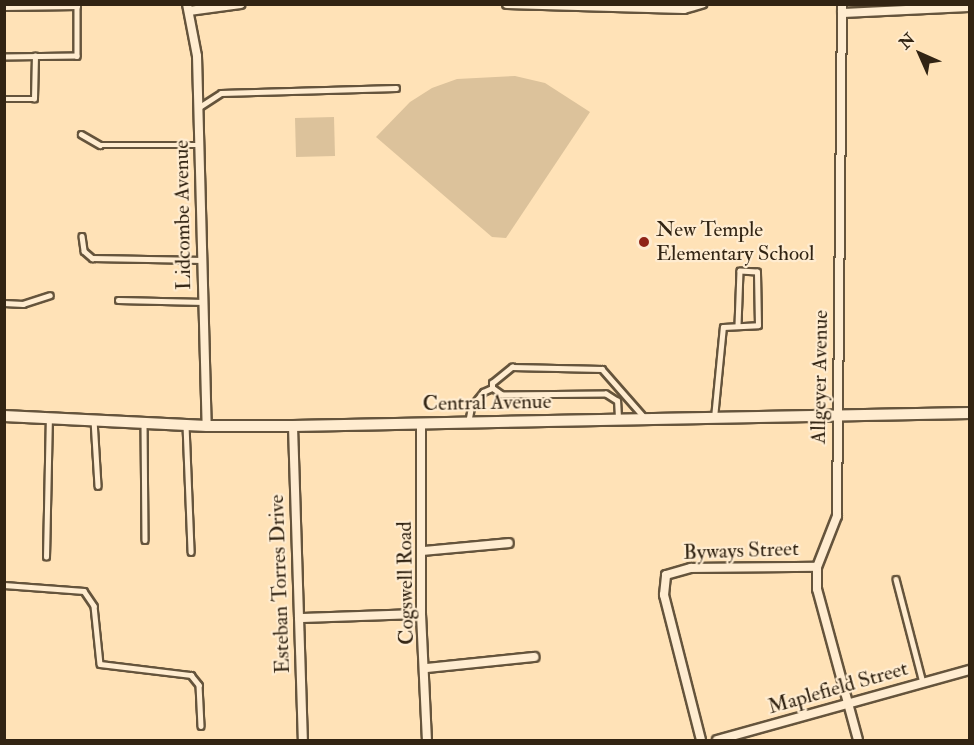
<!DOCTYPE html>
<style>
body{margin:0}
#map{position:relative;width:974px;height:745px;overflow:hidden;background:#ffe2b7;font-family:"IM FELL Double Pica",serif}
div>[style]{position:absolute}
.green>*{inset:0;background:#dcc29b}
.roads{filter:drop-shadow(2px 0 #65543c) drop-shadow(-2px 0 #65543c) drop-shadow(0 2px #65543c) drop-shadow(0 -2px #65543c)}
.service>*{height:4.5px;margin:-2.25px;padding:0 2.25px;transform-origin:2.25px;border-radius:2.25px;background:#ffecd0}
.minor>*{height:8px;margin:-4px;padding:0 4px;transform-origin:4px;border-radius:4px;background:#ffecd0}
.tertiary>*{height:10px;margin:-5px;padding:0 5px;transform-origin:5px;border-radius:5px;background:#ffecd0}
.dots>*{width:16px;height:16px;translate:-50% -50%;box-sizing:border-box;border:3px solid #ffecd0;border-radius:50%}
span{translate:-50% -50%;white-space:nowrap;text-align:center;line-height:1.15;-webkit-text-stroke:4.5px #ffecd0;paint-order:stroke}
.street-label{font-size:21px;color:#322413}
.poi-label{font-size:21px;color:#322413}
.left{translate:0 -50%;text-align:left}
.frame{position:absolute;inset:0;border:6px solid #322413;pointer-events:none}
.north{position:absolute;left:890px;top:24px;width:60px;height:60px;-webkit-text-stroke:4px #ffecd0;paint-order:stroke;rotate:315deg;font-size:16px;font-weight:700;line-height:24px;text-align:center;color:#322413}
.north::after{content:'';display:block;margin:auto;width:21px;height:27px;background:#322413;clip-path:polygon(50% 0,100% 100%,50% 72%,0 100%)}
</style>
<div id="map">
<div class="green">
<div style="clip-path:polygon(515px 76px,545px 83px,590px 112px,506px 238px,492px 237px,376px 137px,410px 102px,432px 88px,457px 79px)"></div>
<div style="clip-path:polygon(334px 117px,335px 156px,296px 157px,295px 118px)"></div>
</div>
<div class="roads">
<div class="service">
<div style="left:4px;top:7px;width:73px;rotate:-0.8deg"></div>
<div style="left:77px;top:6px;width:50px;rotate:90deg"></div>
<div style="left:77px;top:56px;width:73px;rotate:179.2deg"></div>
<div style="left:4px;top:99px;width:30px"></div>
<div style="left:34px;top:99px;width:43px;rotate:-88.7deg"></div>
<div style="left:198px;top:108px;width:27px;rotate:-33deg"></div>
<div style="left:221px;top:93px;width:175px;rotate:-1.6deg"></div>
<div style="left:81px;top:134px;width:22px;rotate:30deg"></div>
<div style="left:100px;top:145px;width:100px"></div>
<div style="left:82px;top:236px;width:15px;rotate:82deg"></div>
<div style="left:84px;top:251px;width:11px;rotate:41deg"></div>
<div style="left:92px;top:258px;width:111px;rotate:1deg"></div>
<div style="left:118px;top:300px;width:86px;rotate:1.3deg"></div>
<div style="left:4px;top:303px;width:19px;rotate:3deg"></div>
<div style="left:23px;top:304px;width:28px;rotate:-18deg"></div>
<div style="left:618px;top:418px;width:17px;rotate:-93deg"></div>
<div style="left:617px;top:401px;width:13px;rotate:-148deg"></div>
<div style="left:606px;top:394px;width:104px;rotate:179.4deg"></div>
<div style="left:502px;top:395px;width:12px;rotate:-145deg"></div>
<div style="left:492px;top:388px;width:5px;rotate:-90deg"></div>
<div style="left:492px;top:383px;width:26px;rotate:-39deg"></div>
<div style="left:512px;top:367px;width:90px;rotate:1.3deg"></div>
<div style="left:602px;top:369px;width:64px;rotate:48.8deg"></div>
<div style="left:714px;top:418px;width:91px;rotate:-84.4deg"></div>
<div style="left:723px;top:327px;width:35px;rotate:-3deg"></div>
<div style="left:758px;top:325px;width:53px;rotate:-91.1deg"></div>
<div style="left:757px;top:272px;width:17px;rotate:-177deg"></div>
<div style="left:740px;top:271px;width:55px;rotate:92.1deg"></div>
<div style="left:94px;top:420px;width:66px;rotate:86.5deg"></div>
<div style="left:144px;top:423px;width:117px;rotate:89.5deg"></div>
<div style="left:468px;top:423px;width:16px;rotate:-79deg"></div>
<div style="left:471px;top:407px;width:19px;rotate:-51deg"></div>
<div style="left:483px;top:392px;width:10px;rotate:-24deg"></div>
<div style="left:186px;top:425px;width:127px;rotate:87.7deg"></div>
<div style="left:46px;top:557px;width:139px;rotate:-88.8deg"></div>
<div style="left:896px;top:579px;width:107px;rotate:75.4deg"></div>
<div style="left:4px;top:585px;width:80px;rotate:4.3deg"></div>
<div style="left:84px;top:591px;width:18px;rotate:56deg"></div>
<div style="left:94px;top:606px;width:58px;rotate:84.1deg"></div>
<div style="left:100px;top:664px;width:92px;rotate:6.9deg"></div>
<div style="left:191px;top:675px;width:13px;rotate:51deg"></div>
<div style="left:199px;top:685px;width:41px;rotate:87.2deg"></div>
</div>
<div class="minor">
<div style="left:187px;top:4px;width:53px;rotate:79.1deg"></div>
<div style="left:197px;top:56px;width:370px;rotate:88.5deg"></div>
<div style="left:507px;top:4px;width:177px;rotate:1.6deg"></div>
<div style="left:684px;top:9px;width:19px;rotate:-16deg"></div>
<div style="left:842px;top:4px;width:512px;rotate:90.56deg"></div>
<div style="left:837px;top:516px;width:55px;rotate:111.4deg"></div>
<div style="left:817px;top:567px;width:22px;rotate:90deg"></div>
<div style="left:817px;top:589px;width:156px;rotate:74.8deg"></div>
<div style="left:189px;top:11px;width:52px;rotate:-7.7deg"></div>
<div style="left:842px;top:13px;width:128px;rotate:-2.7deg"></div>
<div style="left:421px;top:424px;width:190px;rotate:90deg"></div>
<div style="left:421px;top:614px;width:126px;rotate:87.3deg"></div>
<div style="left:293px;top:426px;width:314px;rotate:88.2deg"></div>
<div style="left:423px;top:551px;width:86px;rotate:-5.3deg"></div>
<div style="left:299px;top:618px;width:122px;rotate:-1.9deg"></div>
<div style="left:426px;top:668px;width:109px;rotate:-5.8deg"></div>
<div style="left:701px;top:740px;width:150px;rotate:-104.3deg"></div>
<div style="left:664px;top:595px;width:20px;rotate:-84deg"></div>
<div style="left:666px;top:575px;width:26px;rotate:-16deg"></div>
<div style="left:691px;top:568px;width:126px;rotate:-0.5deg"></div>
<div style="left:717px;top:740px;width:263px;rotate:-15.5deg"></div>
</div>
<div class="tertiary">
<div style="left:4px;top:416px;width:203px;rotate:2.8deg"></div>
<div style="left:207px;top:426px;width:86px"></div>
<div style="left:293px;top:426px;width:677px;rotate:-1.1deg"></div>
</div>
</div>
<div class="dots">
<div style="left:644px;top:242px;background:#8f2418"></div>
</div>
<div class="street-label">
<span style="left:183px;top:215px;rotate:-91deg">Lidcombe Avenue</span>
<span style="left:820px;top:377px;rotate:-89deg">Allgeyer Avenue</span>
<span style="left:487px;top:403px;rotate:-1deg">Central Avenue</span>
<span style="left:741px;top:551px;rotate:-2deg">Byways Street</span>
<span style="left:406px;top:583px;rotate:-91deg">Cogswell Road</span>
<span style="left:280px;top:584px;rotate:-92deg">Esteban Torres Drive</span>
<span style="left:838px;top:688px;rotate:-16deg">Maplefield Street</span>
</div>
<div class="poi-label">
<span class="left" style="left:656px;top:242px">New Temple<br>Elementary School</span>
</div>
<div class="frame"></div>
<div class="north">N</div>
</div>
